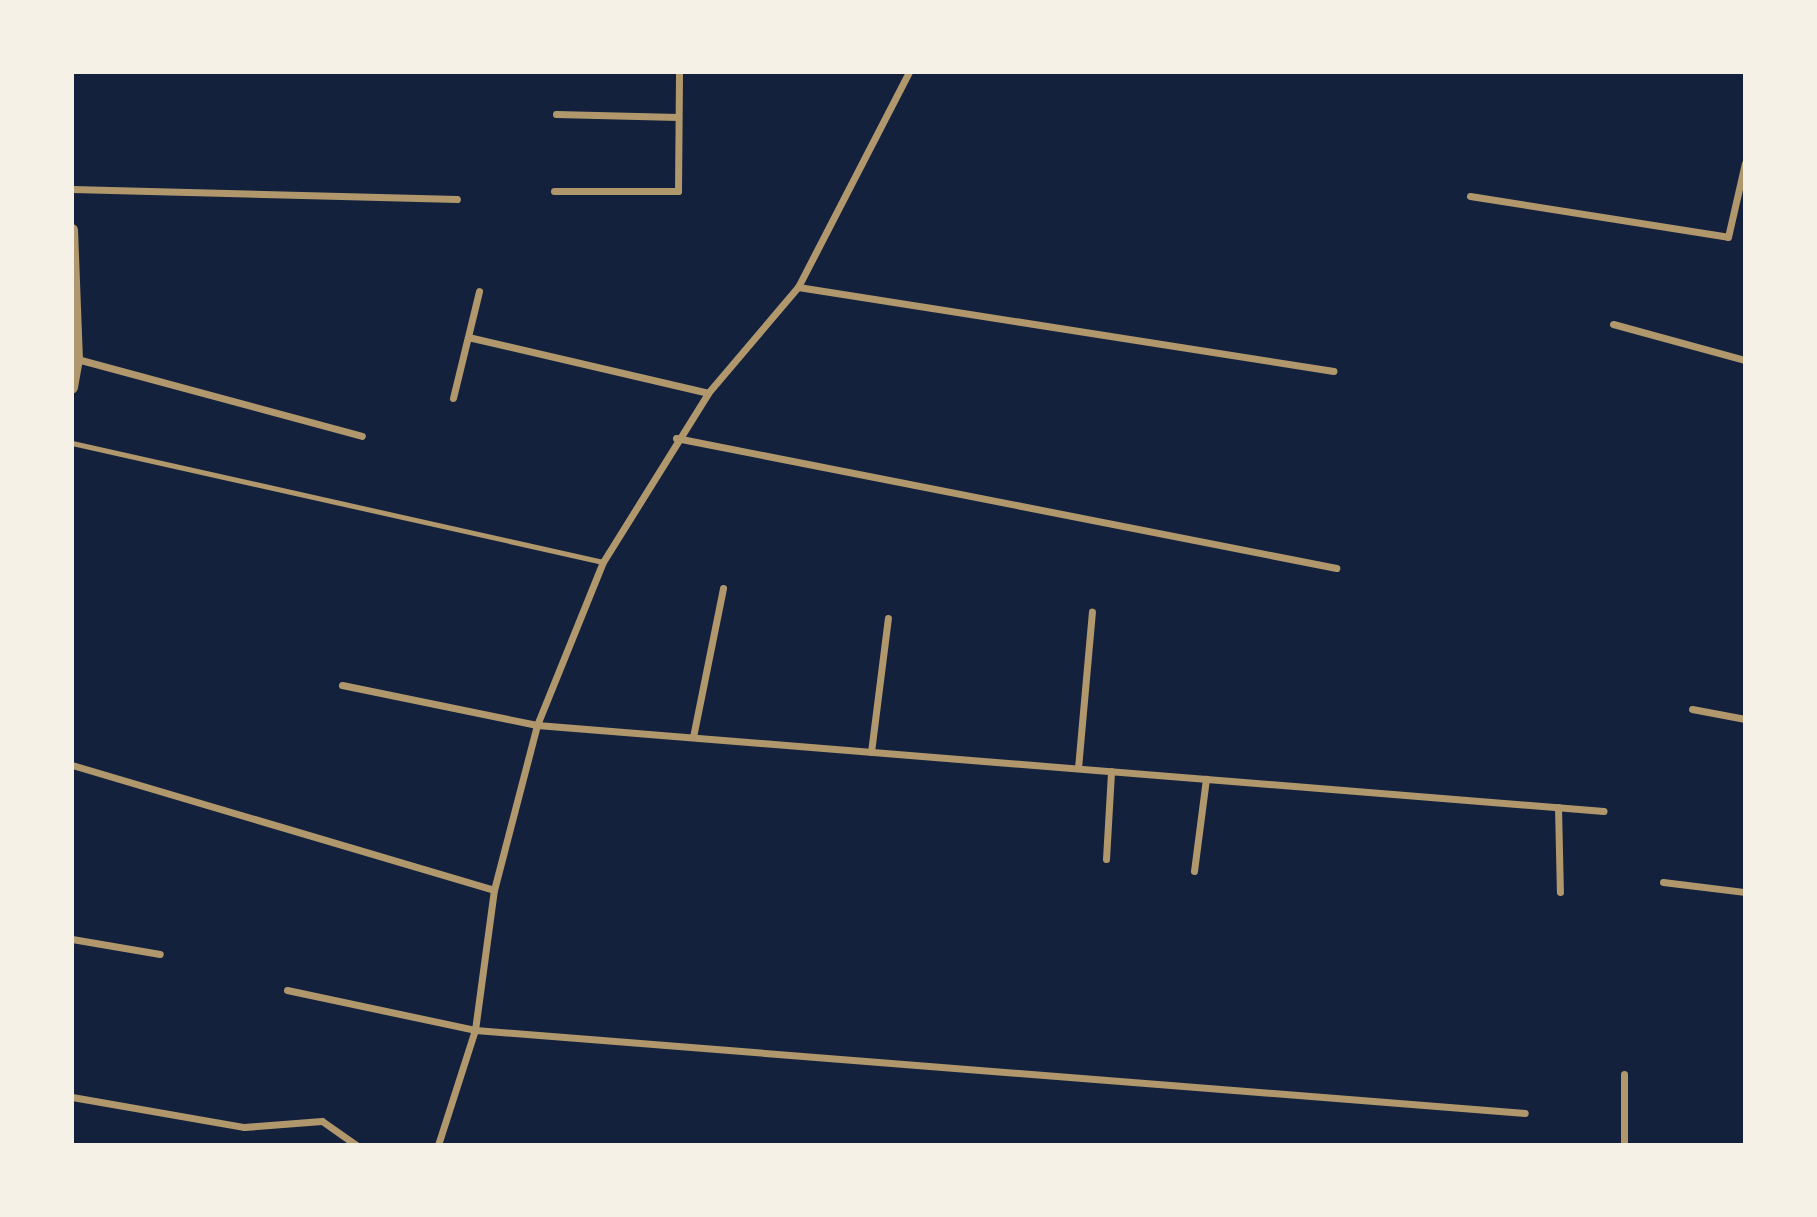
<!DOCTYPE html>
<style>
body{margin:0}
#map{position:relative;width:1817px;height:1217px;overflow:hidden;background:#14213d;font-family:Cabin,sans-serif}
div>[style]{position:absolute}
.service>*{height:5px;margin:-2.5px;padding:0 2.5px;transform-origin:2.5px;border-radius:2.5px;background:#b1986c}
.minor>*{height:7px;margin:-3.5px;padding:0 3.5px;transform-origin:3.5px;border-radius:3.5px;background:#b1986c}
.tertiary>*{height:12px;margin:-6px;padding:0 6px;transform-origin:6px;border-radius:6px;background:#b1986c}
span{translate:-50% -50%;white-space:nowrap;text-align:center;line-height:1.15;-webkit-text-stroke:7px #f6f1e7;paint-order:stroke}
.frame{position:absolute;inset:0;border:74px solid #f6f1e7;pointer-events:none}
</style>
<div id="map">
<div class="service">
<div style="left:72px;top:443px;width:544px;rotate:12.63deg"></div>
</div>
<div class="minor">
<div style="left:556px;top:114px;width:122px;rotate:1.4deg"></div>
<div style="left:72px;top:189px;width:385px;rotate:1.5deg"></div>
<div style="left:554px;top:191px;width:124px"></div>
<div style="left:678px;top:191px;width:119px;rotate:-89.5deg"></div>
<div style="left:1470px;top:196px;width:261px;rotate:9deg"></div>
<div style="left:1728px;top:237px;width:76px;rotate:-77.1deg"></div>
<div style="left:798px;top:287px;width:542px;rotate:8.92deg"></div>
<div style="left:1613px;top:324px;width:137px;rotate:15.3deg"></div>
<div style="left:468px;top:337px;width:246px;rotate:13.1deg"></div>
<div style="left:77px;top:359px;width:295px;rotate:15.1deg"></div>
<div style="left:453px;top:398px;width:110px;rotate:-76.3deg"></div>
<div style="left:676px;top:438px;width:673px;rotate:11.14deg"></div>
<div style="left:342px;top:685px;width:199px;rotate:11.6deg"></div>
<div style="left:537px;top:725px;width:1070px;rotate:4.61deg"></div>
<div style="left:1692px;top:709px;width:54px;rotate:10.7deg"></div>
<div style="left:693px;top:737px;width:152px;rotate:-78.6deg"></div>
<div style="left:871px;top:752px;width:135px;rotate:-82.8deg"></div>
<div style="left:72px;top:765px;width:440px;rotate:16.5deg"></div>
<div style="left:1078px;top:768px;width:157px;rotate:-84.9deg"></div>
<div style="left:1558px;top:807px;width:85px;rotate:88.7deg"></div>
<div style="left:1106px;top:859px;width:88px;rotate:-86.7deg"></div>
<div style="left:1194px;top:871px;width:93px;rotate:-82.6deg"></div>
<div style="left:1663px;top:882px;width:83px;rotate:7deg"></div>
<div style="left:72px;top:939px;width:89px;rotate:9.7deg"></div>
<div style="left:287px;top:990px;width:192px;rotate:12deg"></div>
<div style="left:475px;top:1030px;width:1053px;rotate:4.52deg"></div>
<div style="left:1624px;top:1074px;width:71px;rotate:90deg"></div>
<div style="left:72px;top:1097px;width:175px;rotate:9.9deg"></div>
<div style="left:244px;top:1127px;width:78px;rotate:-4.4deg"></div>
<div style="left:322px;top:1121px;width:42px;rotate:35.2deg"></div>
<div style="left:438px;top:1145px;width:121px;rotate:-72.2deg"></div>
<div style="left:475px;top:1030px;width:141px;rotate:-82.3deg"></div>
<div style="left:494px;top:890px;width:171px;rotate:-75.4deg"></div>
<div style="left:537px;top:725px;width:176px;rotate:-68deg"></div>
<div style="left:603px;top:562px;width:199px;rotate:-58.1deg"></div>
<div style="left:708px;top:393px;width:139px;rotate:-49.7deg"></div>
<div style="left:798px;top:287px;width:242px;rotate:-62.7deg"></div>
</div>
<div class="tertiary">
<div style="left:72px;top:230px;width:129px;rotate:87.8deg"></div>
<div style="left:77px;top:359px;width:29px;rotate:100deg"></div>
</div>
<div class="frame"></div>
</div>
